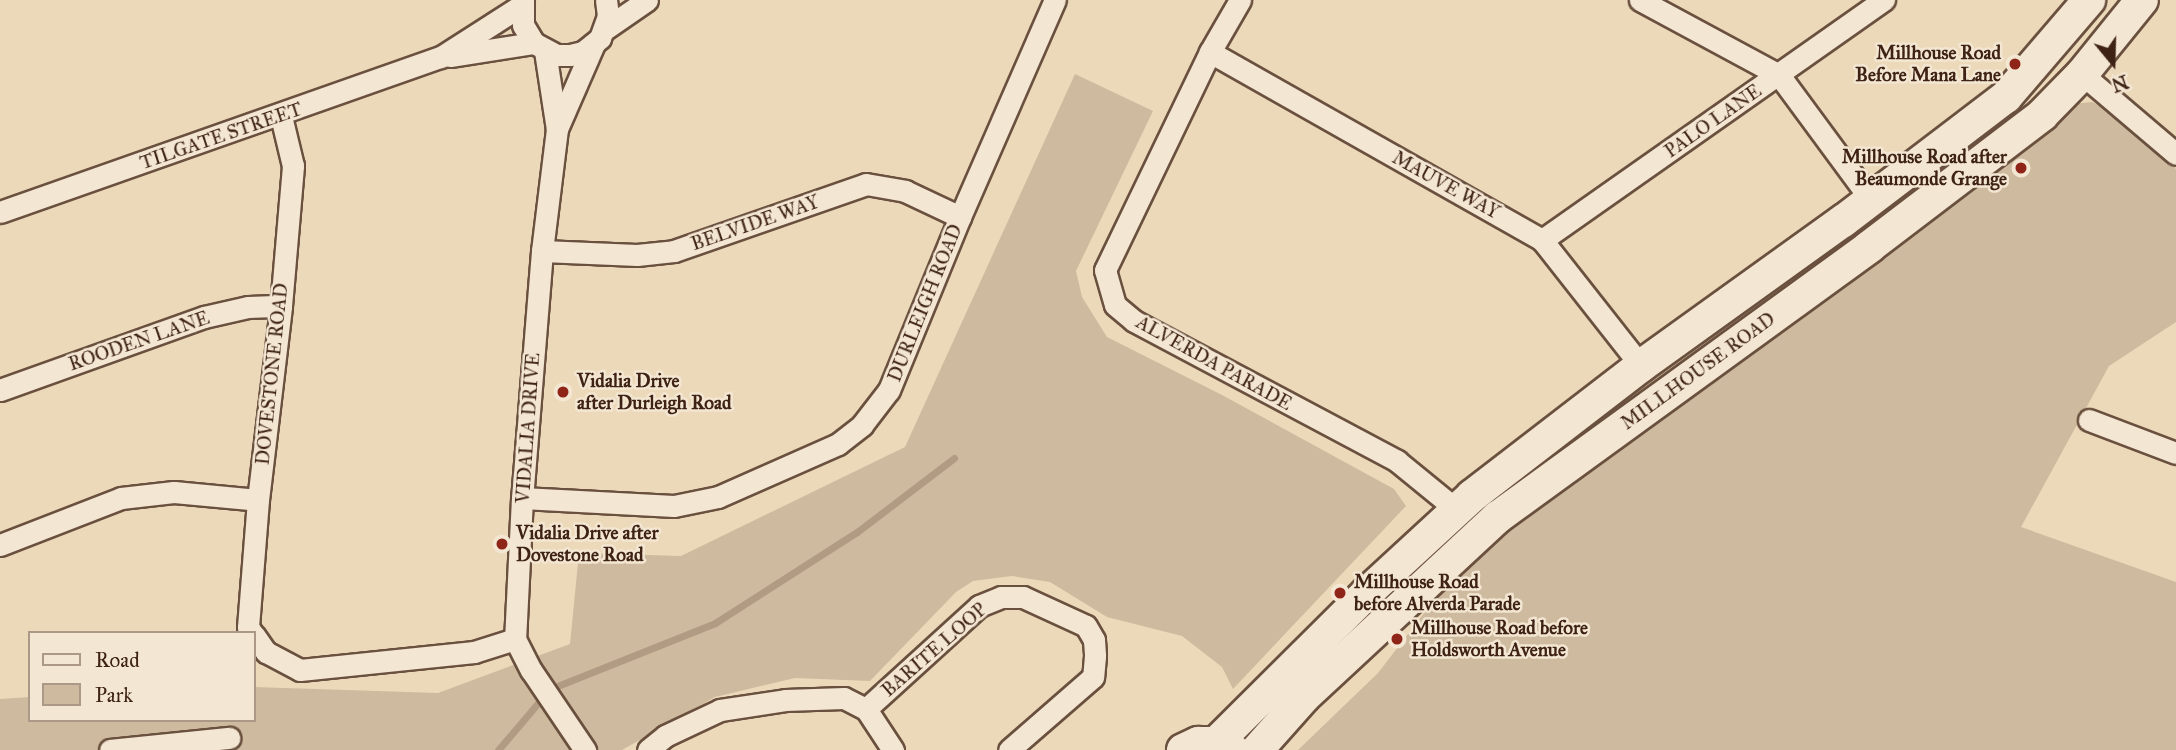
<!DOCTYPE html>
<style>
body{margin:0}
#map{position:relative;width:2176px;height:750px;overflow:hidden;background:#ecd9ba;font-family:"IM FELL Great Primer",serif}
div>[style]{position:absolute}
.green>*{inset:0;background:#ceba9e}
.stream>*{height:7px;margin:-3.5px;padding:0 3.5px;transform-origin:3.5px;border-radius:3.5px;background:#b19b82}
.roads{filter:drop-shadow(2px 0 #6a503e) drop-shadow(-2px 0 #6a503e) drop-shadow(0 2px #6a503e) drop-shadow(0 -2px #6a503e)}
.minor>*{height:21px;margin:-10.5px;padding:0 10.5px;transform-origin:10.5px;border-radius:10.5px;background:#f3e6d2}
.secondary>*{height:32px;margin:-16px;padding:0 16px;transform-origin:16px;border-radius:16px;background:#f3e6d2}
.dots>*{width:19px;height:19px;translate:-50% -50%;box-sizing:border-box;border:4px solid #f3e6d2;border-radius:50%}
span{translate:-50% -50%;white-space:nowrap;text-align:center;line-height:1.15;-webkit-text-stroke:5px #f3e6d2;paint-order:stroke}
.poi-label{font-size:19px;color:#3e2214;font-weight:700}
.right{translate:-100% -50%;text-align:right}
.left{translate:0 -50%;text-align:left}
.street-label{font-size:19px;color:#3e2214}
.legend{position:absolute;left:28px;top:631px;width:228px;height:91px;box-sizing:border-box;background:#f3e6d2;border:2px solid #ab9886;margin:0;padding:9px 12px;list-style:none;font-size:21px;color:#3e2214}
.legend li{display:flex;align-items:center;gap:14px;height:35px}
.legend b{width:35px;border:2px solid #ab9886}
.north{position:absolute;left:2078px;top:28px;width:70px;height:70px;-webkit-text-stroke:5px #f3e6d2;paint-order:stroke;rotate:161deg;font-size:19px;font-weight:700;line-height:28px;text-align:center;color:#3e2214}
.north::after{content:'';display:block;margin:auto;width:24px;height:32px;background:#3e2214;clip-path:polygon(50% 0,100% 100%,50% 72%,0 100%)}
</style>
<div id="map">
<div class="green">
<div style="clip-path:polygon(1075px 74px,1153px 111px,1076px 271px,1082px 297px,1107px 337px,1222px 395px,1394px 489px,1406px 506px,1233px 689px,1222px 667px,1182px 636px,1107px 617px,1050px 582px,1012px 576px,973px 581px,956px 592px,870px 681px,795px 678px,715px 697px,622px 750px,0 750px,0 699px,30px 697px,30px 720px,254px 720px,254px 687px,438px 693px,570px 644px,579px 553px,681px 556px,905px 447px)"></div>
<div style="clip-path:polygon(2092px 102px,2112px 112px,2176px 169px,2176px 322px,2109px 366px,2021px 527px,2176px 582px,2176px 750px,1298px 750px,1378px 673px,1475px 547px,2073px 104px)"></div>
</div>
<div class="stream">
<div style="left:498px;top:750px;width:80px;rotate:-49.6deg"></div>
<div style="left:550px;top:689px;width:178px;rotate:-21.8deg"></div>
<div style="left:715px;top:623px;width:169px;rotate:-32.7deg"></div>
<div style="left:857px;top:532px;width:122px;rotate:-37.3deg"></div>
</div>
<div class="roads">
<div class="minor">
<div style="left:523px;top:0;width:25px;rotate:90deg"></div>
<div style="left:523px;top:25px;width:21px;rotate:59deg"></div>
<div style="left:534px;top:43px;width:26px;rotate:28deg"></div>
<div style="left:557px;top:55px;width:13px"></div>
<div style="left:570px;top:55px;width:13px;rotate:-13deg"></div>
<div style="left:583px;top:52px;width:22px;rotate:-39deg"></div>
<div style="left:600px;top:38px;width:23px;rotate:-70deg"></div>
<div style="left:608px;top:16px;width:16px;rotate:-97deg"></div>
<div style="left:1240px;top:0;width:60px;rotate:120deg"></div>
<div style="left:1210px;top:52px;width:242px;rotate:115.7deg"></div>
<div style="left:1105px;top:270px;width:36px;rotate:74deg"></div>
<div style="left:1115px;top:305px;width:25px;rotate:40deg"></div>
<div style="left:1134px;top:321px;width:298px;rotate:28deg"></div>
<div style="left:1397px;top:461px;width:77px;rotate:39.2deg"></div>
<div style="left:1640px;top:0;width:158px;rotate:28.3deg"></div>
<div style="left:1779px;top:75px;width:155px;rotate:53.6deg"></div>
<div style="left:605px;top:29px;width:51px;rotate:-34.6deg"></div>
<div style="left:545px;top:51px;width:79px;rotate:81.3deg"></div>
<div style="left:557px;top:129px;width:123px;rotate:97deg"></div>
<div style="left:542px;top:251px;width:248px;rotate:94.6deg"></div>
<div style="left:522px;top:498px;width:141px;rotate:92.8deg"></div>
<div style="left:515px;top:639px;width:35px;rotate:63deg"></div>
<div style="left:531px;top:670px;width:97px;rotate:56deg"></div>
<div style="left:1210px;top:52px;width:382px;rotate:29.5deg"></div>
<div style="left:1542px;top:240px;width:160px;rotate:51.8deg"></div>
<div style="left:450px;top:56px;width:85px;rotate:-8.8deg"></div>
<div style="left:2082px;top:74px;width:123px;rotate:40.4deg"></div>
<div style="left:557px;top:129px;width:93px;rotate:-66.5deg"></div>
<div style="left:0;top:212px;width:467px;rotate:-19.4deg"></div>
<div style="left:441px;top:57px;width:96px;rotate:-32.7deg"></div>
<div style="left:1542px;top:240px;width:418px;rotate:-35.1deg"></div>
<div style="left:542px;top:251px;width:95px;rotate:2.4deg"></div>
<div style="left:637px;top:255px;width:37px;rotate:-6deg"></div>
<div style="left:674px;top:251px;width:203px;rotate:-19.2deg"></div>
<div style="left:866px;top:184px;width:40px;rotate:10deg"></div>
<div style="left:905px;top:191px;width:61px;rotate:25.3deg"></div>
<div style="left:0;top:390px;width:217px;rotate:-19.7deg"></div>
<div style="left:204px;top:317px;width:45px;rotate:-12.8deg"></div>
<div style="left:248px;top:307px;width:33px;rotate:-2deg"></div>
<div style="left:2089px;top:420px;width:93px;rotate:20.8deg"></div>
<div style="left:522px;top:498px;width:152px;rotate:3deg"></div>
<div style="left:674px;top:506px;width:45px;rotate:-11.6deg"></div>
<div style="left:718px;top:497px;width:131px;rotate:-23.8deg"></div>
<div style="left:838px;top:444px;width:31px;rotate:-38deg"></div>
<div style="left:862px;top:425px;width:44px;rotate:-52.4deg"></div>
<div style="left:889px;top:390px;width:187px;rotate:-67.7deg"></div>
<div style="left:960px;top:217px;width:237px;rotate:-66.4deg"></div>
<div style="left:0;top:545px;width:130px;rotate:-21.2deg"></div>
<div style="left:121px;top:498px;width:53px;rotate:-6.5deg"></div>
<div style="left:174px;top:492px;width:84px;rotate:5.4deg"></div>
<div style="left:252px;top:633px;width:7px;rotate:-124deg"></div>
<div style="left:248px;top:627px;width:127px;rotate:-85.5deg"></div>
<div style="left:258px;top:500px;width:195px;rotate:-83.2deg"></div>
<div style="left:281px;top:306px;width:141px;rotate:-85.1deg"></div>
<div style="left:293px;top:166px;width:51px;rotate:-103.5deg"></div>
<div style="left:254px;top:635px;width:21px;rotate:55deg"></div>
<div style="left:266px;top:652px;width:38px;rotate:28deg"></div>
<div style="left:300px;top:670px;width:175px;rotate:-5.9deg"></div>
<div style="left:474px;top:652px;width:43px;rotate:-17.6deg"></div>
<div style="left:866px;top:709px;width:153px;rotate:-42.3deg"></div>
<div style="left:979px;top:606px;width:24px;rotate:-22deg"></div>
<div style="left:1001px;top:597px;width:22px"></div>
<div style="left:1023px;top:597px;width:69px;rotate:24.7deg"></div>
<div style="left:1086px;top:626px;width:16px;rotate:60deg"></div>
<div style="left:1094px;top:640px;width:16px;rotate:86deg"></div>
<div style="left:1095px;top:656px;width:21px;rotate:95deg"></div>
<div style="left:1093px;top:677px;width:111px;rotate:139deg"></div>
<div style="left:110px;top:750px;width:120px;rotate:-5.8deg"></div>
<div style="left:648px;top:750px;width:22px;rotate:-39deg"></div>
<div style="left:665px;top:736px;width:61px;rotate:-25.3deg"></div>
<div style="left:720px;top:710px;width:66px;rotate:-8.7deg"></div>
<div style="left:785px;top:700px;width:59px;rotate:-1.9deg"></div>
<div style="left:844px;top:698px;width:25px;rotate:27deg"></div>
<div style="left:866px;top:709px;width:49px;rotate:56.6deg"></div>
</div>
<div class="secondary">
<div style="left:1216px;top:743px;width:213px;rotate:-44.8deg"></div>
<div style="left:1367px;top:593px;width:143px;rotate:-42.7deg"></div>
<div style="left:1472px;top:496px;width:213px;rotate:-37.6deg"></div>
<div style="left:1641px;top:366px;width:249px;rotate:-35.7deg"></div>
<div style="left:1843px;top:221px;width:205px;rotate:-37.3deg"></div>
<div style="left:2006px;top:97px;width:128px;rotate:-49.4deg"></div>
<div style="left:1183px;top:750px;width:17px;rotate:-25deg"></div>
<div style="left:1198px;top:743px;width:18px"></div>
<div style="left:1216px;top:743px;width:18px;rotate:22deg"></div>
<div style="left:1257px;top:750px;width:71px;rotate:-48.4deg"></div>
<div style="left:1304px;top:697px;width:265px;rotate:-42.9deg"></div>
<div style="left:1498px;top:517px;width:459px;rotate:-36deg"></div>
<div style="left:1869px;top:247px;width:218px;rotate:-37.3deg"></div>
<div style="left:2042px;top:115px;width:57px;rotate:-45.7deg"></div>
<div style="left:2082px;top:74px;width:95px;rotate:-51deg"></div>
</div>
</div>
<div class="dots">
<div style="left:2015px;top:64px;background:#8f2418"></div>
<div style="left:2021px;top:168px;background:#8f2418"></div>
<div style="left:563px;top:392px;background:#8f2418"></div>
<div style="left:502px;top:544px;background:#8f2418"></div>
<div style="left:1340px;top:593px;background:#8f2418"></div>
<div style="left:1397px;top:639px;background:#8f2418"></div>
</div>
<div class="poi-label">
<span class="right" style="left:2001px;top:64px">Millhouse Road<br>Before Mana Lane</span>
<span class="right" style="left:2007px;top:168px">Millhouse Road after<br>Beaumonde Grange</span>
<span class="left" style="left:577px;top:392px">Vidalia Drive<br>after Durleigh Road</span>
<span class="left" style="left:516px;top:544px">Vidalia Drive after<br>Dovestone Road</span>
<span class="left" style="left:1354px;top:593px">Millhouse Road<br>before Alverda Parade</span>
<span class="left" style="left:1411px;top:639px">Millhouse Road before<br>Holdsworth Avenue</span>
</div>
<div class="street-label">
<span style="left:1713px;top:121px;rotate:-35deg">PALO LANE</span>
<span style="left:221px;top:136px;rotate:-19deg">TILGATE STREET</span>
<span style="left:1446px;top:185px;rotate:29deg">MAUVE WAY</span>
<span style="left:755px;top:223px;rotate:-19deg">BELVIDE WAY</span>
<span style="left:925px;top:303px;rotate:-68deg">DURLEIGH ROAD</span>
<span style="left:139px;top:341px;rotate:-19deg">ROODEN LANE</span>
<span style="left:1214px;top:363px;rotate:29deg">ALVERDA PARADE</span>
<span style="left:1698px;top:371px;rotate:-36deg">MILLHOUSE ROAD</span>
<span style="left:272px;top:374px;rotate:-84deg">DOVESTONE ROAD</span>
<span style="left:528px;top:428px;rotate:-86deg">VIDALIA DRIVE</span>
<span style="left:934px;top:650px;rotate:-41deg">BARITE LOOP</span>
</div>
<ul class="legend">
<li><b style="height:9px;background:#f3e6d2"></b>Road</li>
<li><b style="height:19px;background:#ceba9e"></b>Park</li>
</ul>
<div class="north">N</div>
</div>
